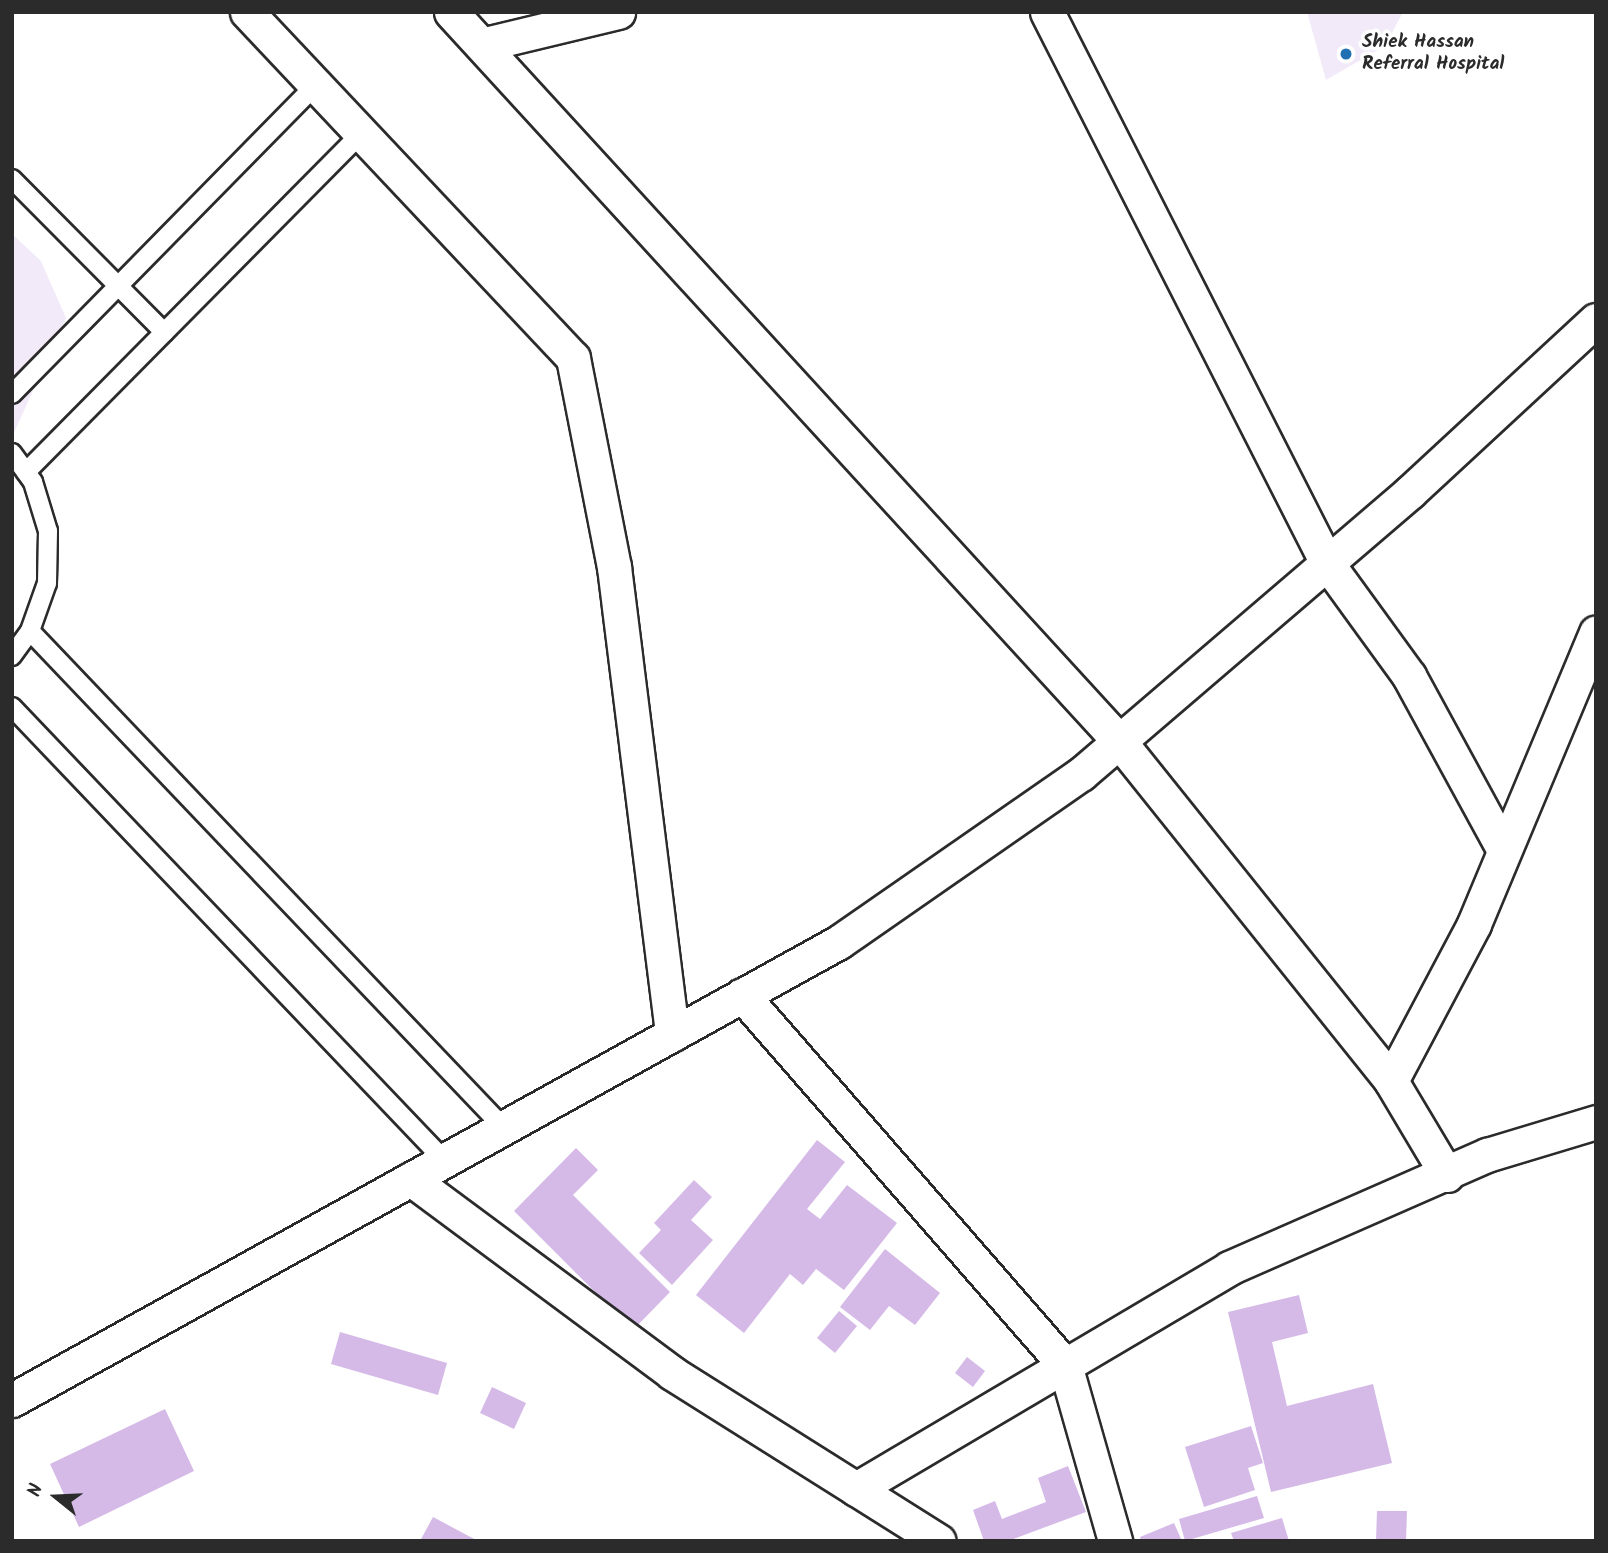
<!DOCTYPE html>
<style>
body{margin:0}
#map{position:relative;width:1608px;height:1553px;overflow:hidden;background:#fff;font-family:Kalam,sans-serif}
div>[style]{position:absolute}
.built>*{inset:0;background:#f2eaf8}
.building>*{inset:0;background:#d5bae8}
.roads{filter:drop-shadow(2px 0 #2b2b2b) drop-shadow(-2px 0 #2b2b2b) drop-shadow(0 2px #2b2b2b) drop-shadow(0 -2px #2b2b2b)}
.lane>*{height:18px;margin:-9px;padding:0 9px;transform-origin:9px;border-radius:9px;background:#fff}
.street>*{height:33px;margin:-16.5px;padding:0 16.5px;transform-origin:16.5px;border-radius:16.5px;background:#fff}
.dots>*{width:19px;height:19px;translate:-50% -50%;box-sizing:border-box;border:4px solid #fff;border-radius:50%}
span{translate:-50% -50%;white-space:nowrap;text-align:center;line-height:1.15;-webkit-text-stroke:7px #fff;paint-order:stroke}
.poi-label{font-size:19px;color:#2b2b2b;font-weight:700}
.left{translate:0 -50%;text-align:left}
.frame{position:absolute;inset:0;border:14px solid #2b2b2b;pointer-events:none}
.north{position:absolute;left:21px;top:1462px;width:70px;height:70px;-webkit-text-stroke:5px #fff;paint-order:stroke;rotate:288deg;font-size:19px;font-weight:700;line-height:28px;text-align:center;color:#2b2b2b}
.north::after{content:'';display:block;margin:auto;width:24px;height:32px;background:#2b2b2b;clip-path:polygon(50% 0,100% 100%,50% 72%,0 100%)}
</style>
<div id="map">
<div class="built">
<div style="clip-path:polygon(1307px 12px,1403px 12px,1385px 46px,1326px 80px)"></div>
<div style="clip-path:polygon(12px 234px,41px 261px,66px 318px,12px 437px)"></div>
</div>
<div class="building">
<div style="clip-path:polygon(817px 1140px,845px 1162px,807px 1209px,820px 1219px,847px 1185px,897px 1223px,844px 1290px,816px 1269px,803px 1285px,790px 1274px,744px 1333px,696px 1295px)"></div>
<div style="clip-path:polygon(576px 1148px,598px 1170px,573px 1195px,670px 1292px,633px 1330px,514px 1211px)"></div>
<div style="clip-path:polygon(694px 1180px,712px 1197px,691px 1220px,713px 1240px,672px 1285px,639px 1253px,661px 1230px,654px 1223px)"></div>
<div style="clip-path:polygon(885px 1249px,940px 1293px,915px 1325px,889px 1306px,870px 1330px,840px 1307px)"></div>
<div style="clip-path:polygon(1299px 1295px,1308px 1333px,1272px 1342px,1287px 1406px,1373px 1384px,1392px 1463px,1271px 1492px,1228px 1312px)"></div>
<div style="clip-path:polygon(839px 1311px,857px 1326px,835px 1353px,817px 1338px)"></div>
<div style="clip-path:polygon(340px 1332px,447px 1363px,438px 1395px,331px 1364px)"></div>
<div style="clip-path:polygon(967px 1357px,985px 1371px,973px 1387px,955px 1373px)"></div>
<div style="clip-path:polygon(492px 1387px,526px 1403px,514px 1429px,480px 1413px)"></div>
<div style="clip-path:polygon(165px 1409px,194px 1471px,79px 1527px,50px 1464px)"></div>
<div style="clip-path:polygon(1251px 1426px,1263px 1463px,1248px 1468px,1255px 1490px,1204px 1507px,1185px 1447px)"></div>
<div style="clip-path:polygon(1068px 1466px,1086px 1512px,1008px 1541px,984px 1541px,973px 1510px,995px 1501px,1002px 1519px,1046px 1502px,1038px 1478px)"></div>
<div style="clip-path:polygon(1257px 1496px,1264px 1518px,1185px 1541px,1179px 1519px)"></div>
<div style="clip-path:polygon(1377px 1511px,1407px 1511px,1406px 1541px,1376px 1541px)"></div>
<div style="clip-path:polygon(433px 1517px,478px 1541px,420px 1541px)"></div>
<div style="clip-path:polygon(1282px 1518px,1289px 1541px,1234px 1541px,1231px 1533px)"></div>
<div style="clip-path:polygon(1174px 1523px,1182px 1541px,1141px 1541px,1140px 1537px)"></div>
</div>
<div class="roads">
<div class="lane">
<div style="left:12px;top:179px;width:216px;rotate:45.2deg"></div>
<div style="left:12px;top:394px;width:433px;rotate:-45.5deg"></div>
<div style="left:12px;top:453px;width:36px;rotate:54deg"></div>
<div style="left:33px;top:482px;width:51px;rotate:73deg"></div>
<div style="left:48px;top:531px;width:52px;rotate:91.1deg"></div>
<div style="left:47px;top:583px;width:51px;rotate:109.5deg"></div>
<div style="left:30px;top:631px;width:31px;rotate:126deg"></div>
<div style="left:26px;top:472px;width:477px;rotate:-45.3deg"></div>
<div style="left:30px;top:631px;width:687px;rotate:46.36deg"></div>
<div style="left:12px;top:707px;width:626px;rotate:46.36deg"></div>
</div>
<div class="street">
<div style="left:247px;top:12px;width:475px;rotate:46.7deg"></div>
<div style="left:573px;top:358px;width:213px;rotate:78.9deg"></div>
<div style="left:614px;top:567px;width:471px;rotate:82.9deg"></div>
<div style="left:451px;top:12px;width:989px;rotate:47.5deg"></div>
<div style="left:1119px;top:741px;width:435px;rotate:51.3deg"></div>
<div style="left:1047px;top:12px;width:618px;rotate:63.06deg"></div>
<div style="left:1327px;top:563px;width:140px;rotate:54deg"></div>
<div style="left:1409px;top:676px;width:198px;rotate:61.4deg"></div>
<div style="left:485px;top:44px;width:137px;rotate:-13.5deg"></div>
<div style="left:742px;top:995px;width:491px;rotate:48.9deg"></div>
<div style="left:1065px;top:1365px;width:183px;rotate:74.1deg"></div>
<div style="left:1447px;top:1175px;width:109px;rotate:-120.8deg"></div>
<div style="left:1391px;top:1081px;width:178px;rotate:-62.1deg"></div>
<div style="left:1474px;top:924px;width:316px;rotate:-67.3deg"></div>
<div style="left:411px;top:1179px;width:325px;rotate:36.6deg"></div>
<div style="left:672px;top:1373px;width:315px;rotate:32.2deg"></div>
<div style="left:12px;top:1400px;width:945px;rotate:-28.98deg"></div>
<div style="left:839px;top:942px;width:295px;rotate:-34.8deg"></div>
<div style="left:1081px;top:774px;width:433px;rotate:-40.6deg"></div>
<div style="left:1410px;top:492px;width:253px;rotate:-42.8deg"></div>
<div style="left:856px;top:1489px;width:434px;rotate:-30.6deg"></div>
<div style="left:1229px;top:1268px;width:282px;rotate:-23.7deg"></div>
<div style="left:1487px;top:1155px;width:114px;rotate:-16.8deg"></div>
</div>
</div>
<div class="dots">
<div style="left:1346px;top:54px;background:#1f6fb2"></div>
</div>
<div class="poi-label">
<span class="left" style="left:1362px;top:54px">Shiek Hassan<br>Referral Hospital</span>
</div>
<div class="frame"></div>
<div class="north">N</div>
</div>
